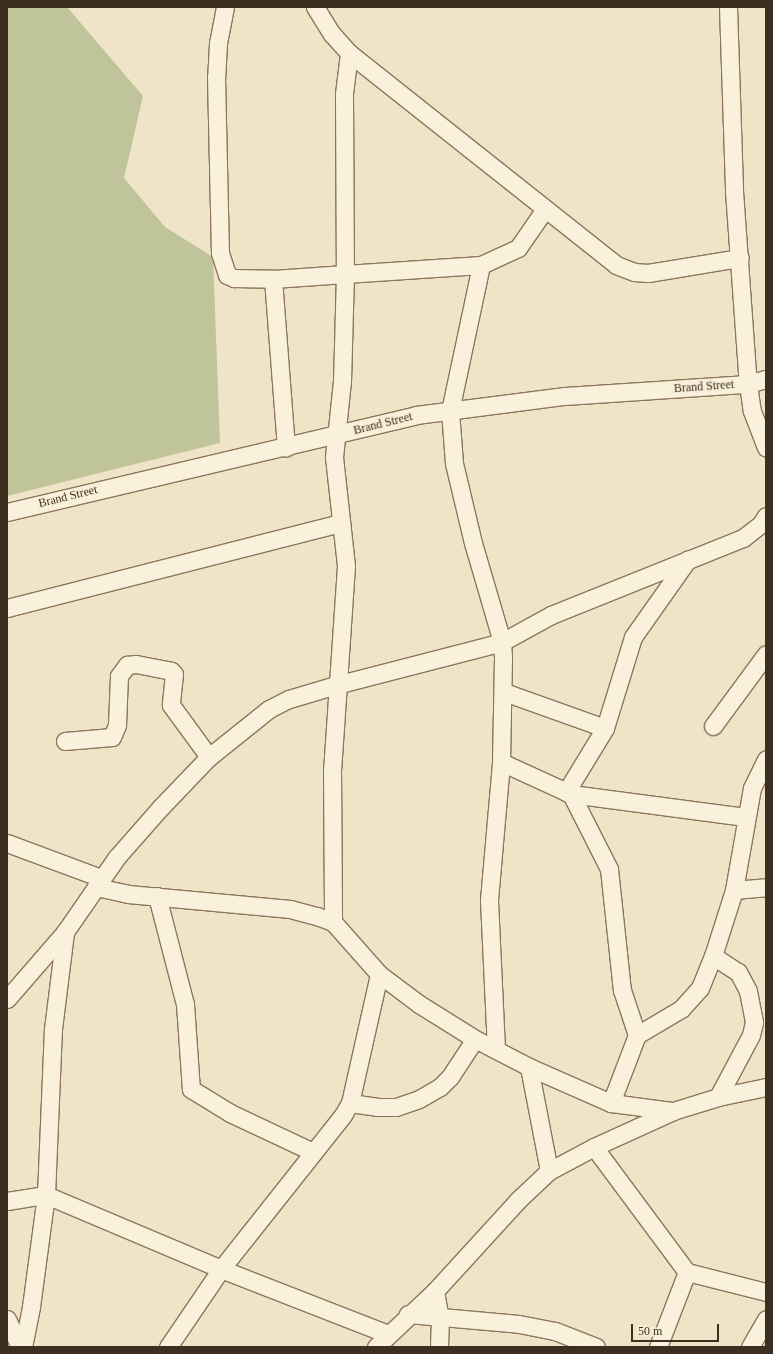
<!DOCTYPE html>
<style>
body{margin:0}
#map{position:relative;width:773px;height:1354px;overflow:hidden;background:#f0e4c8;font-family:"Times New Roman",serif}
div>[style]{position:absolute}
.cemetery>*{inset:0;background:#bfc49a}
.roads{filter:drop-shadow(1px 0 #8d765c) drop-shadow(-1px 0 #8d765c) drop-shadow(0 1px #8d765c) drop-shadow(0 -1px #8d765c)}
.minor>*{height:17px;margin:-8.5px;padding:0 8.5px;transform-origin:8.5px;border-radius:8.5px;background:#faf1dc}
span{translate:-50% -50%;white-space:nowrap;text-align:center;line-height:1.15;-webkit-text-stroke:4px #f7eed8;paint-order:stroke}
.street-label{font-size:12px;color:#3d2e20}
.frame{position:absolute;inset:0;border:8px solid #3d2e20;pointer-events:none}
.scale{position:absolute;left:631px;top:1324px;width:88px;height:18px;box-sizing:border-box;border:2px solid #3d2e20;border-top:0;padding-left:5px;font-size:12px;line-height:14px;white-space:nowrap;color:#3d2e20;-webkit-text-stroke:3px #f7eed8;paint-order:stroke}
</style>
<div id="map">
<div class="cemetery">
<div style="clip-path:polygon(7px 7px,67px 7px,143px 96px,124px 178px,165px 227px,213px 257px,220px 443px,7px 496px)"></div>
</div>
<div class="roads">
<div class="minor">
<div style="left:225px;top:7px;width:37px;rotate:101deg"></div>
<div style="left:218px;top:43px;width:34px;rotate:93deg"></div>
<div style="left:216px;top:77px;width:176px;rotate:88.7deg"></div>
<div style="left:220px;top:253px;width:23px;rotate:72deg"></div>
<div style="left:227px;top:275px;width:8px;rotate:23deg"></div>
<div style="left:234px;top:278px;width:39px;rotate:1deg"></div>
<div style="left:273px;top:279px;width:169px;rotate:85.6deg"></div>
<div style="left:315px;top:7px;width:32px;rotate:58deg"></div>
<div style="left:332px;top:34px;width:25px;rotate:48deg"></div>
<div style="left:349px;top:53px;width:341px;rotate:38.4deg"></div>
<div style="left:616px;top:265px;width:19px;rotate:21deg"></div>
<div style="left:634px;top:272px;width:14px;rotate:4deg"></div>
<div style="left:648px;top:273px;width:93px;rotate:-9.3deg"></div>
<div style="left:728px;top:7px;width:184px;rotate:88.1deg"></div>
<div style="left:734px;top:191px;width:194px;rotate:85.9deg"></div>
<div style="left:748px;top:384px;width:27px;rotate:82deg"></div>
<div style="left:752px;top:411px;width:39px;rotate:69deg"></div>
<div style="left:349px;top:53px;width:41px;rotate:97deg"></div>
<div style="left:344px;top:94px;width:180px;rotate:89.7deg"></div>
<div style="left:345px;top:274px;width:136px;rotate:-3.8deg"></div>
<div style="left:273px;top:279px;width:72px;rotate:-4deg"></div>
<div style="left:345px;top:274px;width:107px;rotate:91.6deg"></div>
<div style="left:342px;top:381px;width:76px;rotate:96deg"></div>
<div style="left:334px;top:457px;width:110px;rotate:83.7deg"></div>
<div style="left:346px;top:566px;width:203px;rotate:93.9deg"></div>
<div style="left:332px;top:769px;width:153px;rotate:89.6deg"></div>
<div style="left:7px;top:512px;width:420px;rotate:-13.3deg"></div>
<div style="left:416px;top:415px;width:150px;rotate:-7.3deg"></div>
<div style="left:565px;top:396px;width:183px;rotate:-3.8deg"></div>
<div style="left:748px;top:384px;width:19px;rotate:-16deg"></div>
<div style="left:7px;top:608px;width:345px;rotate:-14.3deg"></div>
<div style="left:504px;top:692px;width:107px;rotate:19.6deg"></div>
<div style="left:713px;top:726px;width:89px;rotate:-53.6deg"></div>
<div style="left:65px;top:741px;width:47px;rotate:-4.9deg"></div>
<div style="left:112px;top:737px;width:13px;rotate:-67deg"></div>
<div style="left:117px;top:725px;width:49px;rotate:-87.7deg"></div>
<div style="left:119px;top:676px;width:14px;rotate:-54deg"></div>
<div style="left:127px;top:665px;width:9px;rotate:-6deg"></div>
<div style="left:136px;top:664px;width:36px;rotate:11deg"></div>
<div style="left:171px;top:671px;width:4px;rotate:45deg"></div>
<div style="left:174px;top:674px;width:31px;rotate:96deg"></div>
<div style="left:171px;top:705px;width:64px;rotate:53.8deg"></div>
<div style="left:501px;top:762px;width:77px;rotate:24.6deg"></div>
<div style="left:571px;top:794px;width:176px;rotate:7.5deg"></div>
<div style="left:566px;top:792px;width:75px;rotate:-58.6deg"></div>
<div style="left:605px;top:728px;width:95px;rotate:-72.9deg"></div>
<div style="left:633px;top:637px;width:95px;rotate:-54.8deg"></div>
<div style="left:571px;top:794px;width:84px;rotate:63.1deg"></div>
<div style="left:609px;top:869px;width:122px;rotate:83.9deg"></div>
<div style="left:622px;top:990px;width:47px;rotate:71.6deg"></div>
<div style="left:7px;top:843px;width:100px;rotate:20.4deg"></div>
<div style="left:96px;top:887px;width:33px;rotate:12deg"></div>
<div style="left:128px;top:894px;width:163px;rotate:5.3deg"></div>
<div style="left:290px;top:909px;width:28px;rotate:15deg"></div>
<div style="left:317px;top:916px;width:17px;rotate:21deg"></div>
<div style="left:333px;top:922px;width:69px;rotate:48.5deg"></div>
<div style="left:379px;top:974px;width:50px;rotate:36.9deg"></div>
<div style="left:419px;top:1004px;width:66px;rotate:32deg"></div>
<div style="left:475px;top:1039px;width:61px;rotate:27.4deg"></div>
<div style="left:529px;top:1067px;width:90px;rotate:23.7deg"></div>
<div style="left:611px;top:1103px;width:63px;rotate:7.4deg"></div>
<div style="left:734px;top:890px;width:104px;rotate:-80deg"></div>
<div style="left:752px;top:788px;width:32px;rotate:-64deg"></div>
<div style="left:157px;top:896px;width:112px;rotate:75.5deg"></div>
<div style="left:185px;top:1004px;width:85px;rotate:86deg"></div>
<div style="left:191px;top:1089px;width:46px;rotate:31.6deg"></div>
<div style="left:230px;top:1113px;width:92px;rotate:25.2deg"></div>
<div style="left:713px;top:956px;width:30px;rotate:33deg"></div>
<div style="left:738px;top:972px;width:21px;rotate:62deg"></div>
<div style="left:748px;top:991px;width:32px;rotate:79deg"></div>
<div style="left:754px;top:1022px;width:13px;rotate:103deg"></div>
<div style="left:751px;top:1035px;width:70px;rotate:118deg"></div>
<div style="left:7px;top:999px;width:89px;rotate:-49.1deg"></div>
<div style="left:65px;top:932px;width:91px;rotate:-55.3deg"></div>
<div style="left:117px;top:857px;width:67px;rotate:-48.7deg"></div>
<div style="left:161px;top:807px;width:69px;rotate:-46.2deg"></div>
<div style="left:209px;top:757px;width:77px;rotate:-38.7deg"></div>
<div style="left:269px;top:709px;width:22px;rotate:-27deg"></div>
<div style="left:289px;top:699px;width:49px;rotate:-16.6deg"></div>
<div style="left:336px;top:685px;width:171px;rotate:-14.5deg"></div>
<div style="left:502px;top:642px;width:56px;rotate:-28.9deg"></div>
<div style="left:551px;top:615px;width:207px;rotate:-21.9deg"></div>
<div style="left:743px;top:538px;width:23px;rotate:-38deg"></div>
<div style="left:761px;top:524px;width:9px;rotate:-58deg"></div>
<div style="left:496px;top:1049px;width:149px;rotate:-92.7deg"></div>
<div style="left:489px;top:900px;width:139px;rotate:-85deg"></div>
<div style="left:501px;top:762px;width:105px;rotate:-88.9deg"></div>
<div style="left:503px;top:657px;width:15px;rotate:-94deg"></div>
<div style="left:502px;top:642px;width:103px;rotate:-106.3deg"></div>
<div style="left:473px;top:543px;width:82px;rotate:-103.4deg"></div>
<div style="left:454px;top:463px;width:52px;rotate:-94.4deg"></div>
<div style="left:450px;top:411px;width:149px;rotate:-78deg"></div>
<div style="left:481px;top:265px;width:41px;rotate:-24.7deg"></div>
<div style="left:518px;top:248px;width:47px;rotate:-55.3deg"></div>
<div style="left:529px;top:1067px;width:106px;rotate:79.1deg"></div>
<div style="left:350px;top:1103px;width:27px;rotate:8deg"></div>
<div style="left:377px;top:1107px;width:19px"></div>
<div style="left:396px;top:1107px;width:24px;rotate:-19deg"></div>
<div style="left:419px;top:1099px;width:24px;rotate:-30deg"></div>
<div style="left:440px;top:1087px;width:14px;rotate:-45deg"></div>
<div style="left:450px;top:1077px;width:45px;rotate:-56.7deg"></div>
<div style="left:611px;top:1103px;width:73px;rotate:-69.1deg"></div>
<div style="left:637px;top:1035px;width:51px;rotate:-30.6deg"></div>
<div style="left:681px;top:1009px;width:28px;rotate:-48deg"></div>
<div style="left:700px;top:988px;width:35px;rotate:-68deg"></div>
<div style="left:713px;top:956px;width:69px;rotate:-72.3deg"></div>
<div style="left:734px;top:890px;width:32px;rotate:-5deg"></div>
<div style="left:594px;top:1147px;width:156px;rotate:53.4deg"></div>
<div style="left:7px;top:1201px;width:39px;rotate:-9deg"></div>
<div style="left:46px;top:1195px;width:190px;rotate:22.9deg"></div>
<div style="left:221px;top:1269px;width:179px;rotate:21.3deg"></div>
<div style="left:435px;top:1291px;width:27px;rotate:80deg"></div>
<div style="left:440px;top:1318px;width:29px;rotate:92deg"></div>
<div style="left:408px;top:1314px;width:111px;rotate:5.1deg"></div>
<div style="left:519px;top:1324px;width:37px;rotate:11deg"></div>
<div style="left:555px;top:1331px;width:44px;rotate:21.3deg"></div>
<div style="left:7px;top:1319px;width:31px;rotate:65deg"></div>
<div style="left:23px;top:1347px;width:41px;rotate:-78.7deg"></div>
<div style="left:31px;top:1307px;width:113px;rotate:-82.4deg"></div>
<div style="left:46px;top:1195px;width:166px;rotate:-87.6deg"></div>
<div style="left:53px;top:1029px;width:98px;rotate:-82.9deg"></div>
<div style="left:168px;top:1347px;width:94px;rotate:-55.8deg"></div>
<div style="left:221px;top:1269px;width:196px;rotate:-51.6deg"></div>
<div style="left:343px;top:1115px;width:14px;rotate:-60deg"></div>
<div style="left:350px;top:1103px;width:132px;rotate:-77.3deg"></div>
<div style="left:376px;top:1347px;width:81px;rotate:-43.5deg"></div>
<div style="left:435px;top:1291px;width:123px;rotate:-47.6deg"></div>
<div style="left:518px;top:1200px;width:42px;rotate:-43.1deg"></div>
<div style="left:549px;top:1171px;width:51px;rotate:-28.1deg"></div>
<div style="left:594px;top:1147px;width:87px;rotate:-24.5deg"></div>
<div style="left:673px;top:1111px;width:47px;rotate:-17.3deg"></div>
<div style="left:718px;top:1097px;width:49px;rotate:-11.8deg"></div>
<div style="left:658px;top:1347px;width:80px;rotate:-68.9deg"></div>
<div style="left:687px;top:1272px;width:81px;rotate:14.2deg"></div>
<div style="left:750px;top:1347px;width:32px;rotate:-60deg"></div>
</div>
</div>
<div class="street-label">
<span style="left:704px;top:387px;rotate:-4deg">Brand Street</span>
<span style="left:383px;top:424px;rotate:-14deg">Brand Street</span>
<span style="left:68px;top:497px;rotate:-14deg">Brand Street</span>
</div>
<div class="frame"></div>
<div class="scale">50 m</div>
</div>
